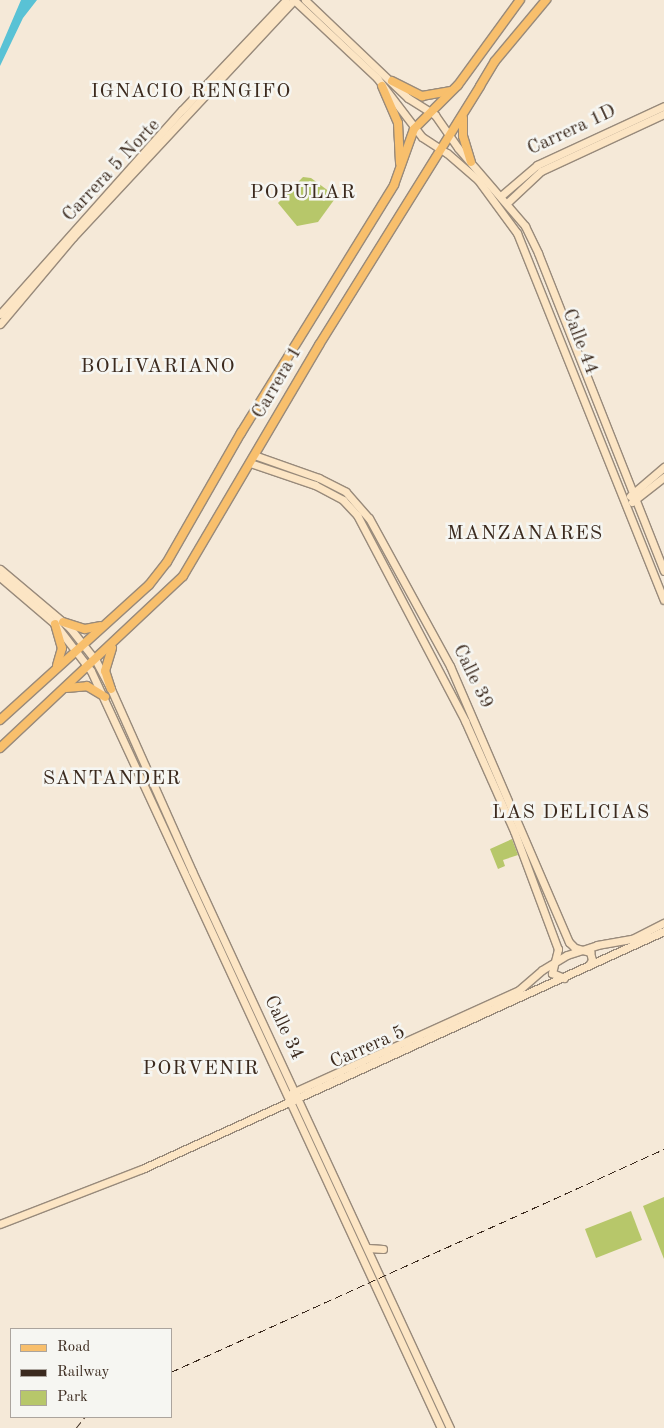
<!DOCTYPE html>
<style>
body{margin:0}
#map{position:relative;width:664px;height:1428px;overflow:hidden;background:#f5e9d8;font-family:"Old Standard TT",serif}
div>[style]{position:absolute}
.green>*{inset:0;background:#b7c76a}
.water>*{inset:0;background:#59c2d5}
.roads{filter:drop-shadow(1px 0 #988a7b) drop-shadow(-1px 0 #988a7b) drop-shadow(0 1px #988a7b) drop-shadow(0 -1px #988a7b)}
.secondary>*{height:7px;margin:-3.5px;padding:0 3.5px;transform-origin:3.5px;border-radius:3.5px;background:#fce5c4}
.primary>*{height:8px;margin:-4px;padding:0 4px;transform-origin:4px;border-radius:4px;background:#f8bf6c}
.rail>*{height:1px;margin-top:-0.5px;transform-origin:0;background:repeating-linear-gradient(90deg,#3b2a1e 0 8px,transparent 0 12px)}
span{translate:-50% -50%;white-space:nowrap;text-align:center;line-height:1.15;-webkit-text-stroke:5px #f6f6f2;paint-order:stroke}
.street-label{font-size:19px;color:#3b2a1e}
.neighbourhood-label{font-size:20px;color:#3b2a1e;letter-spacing:1px}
.legend{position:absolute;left:10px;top:1328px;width:162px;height:90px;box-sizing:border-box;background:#f6f6f2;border:1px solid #aba49d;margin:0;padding:6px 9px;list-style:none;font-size:15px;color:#3b2a1e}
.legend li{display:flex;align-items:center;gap:10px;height:25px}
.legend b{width:25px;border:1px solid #aba49d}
</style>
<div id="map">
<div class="green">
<div style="clip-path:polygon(303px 177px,311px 178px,330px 192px,334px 200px,318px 222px,297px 226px,278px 203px)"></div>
<div style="clip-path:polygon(512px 839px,518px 855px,503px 860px,505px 866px,498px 869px,490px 849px)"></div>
<div style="clip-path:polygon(664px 1197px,664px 1259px,643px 1206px)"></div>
<div style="clip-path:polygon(631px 1211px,642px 1240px,596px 1258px,585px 1229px)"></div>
</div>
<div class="water">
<div style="clip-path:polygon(21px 0,37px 0,23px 18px,0 66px,0 49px)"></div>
</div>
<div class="roads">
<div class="secondary">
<div style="left:294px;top:0;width:114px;rotate:43.2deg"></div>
<div style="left:377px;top:78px;width:74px;rotate:52.7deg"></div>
<div style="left:422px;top:137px;width:30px;rotate:33deg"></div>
<div style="left:447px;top:153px;width:41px;rotate:41.1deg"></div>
<div style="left:478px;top:180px;width:66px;rotate:53.7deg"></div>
<div style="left:517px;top:233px;width:395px;rotate:68.2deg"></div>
<div style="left:305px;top:0;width:142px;rotate:43.6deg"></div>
<div style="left:408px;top:98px;width:32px;rotate:32deg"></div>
<div style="left:435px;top:115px;width:40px;rotate:55.1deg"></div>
<div style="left:458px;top:148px;width:103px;rotate:49.3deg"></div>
<div style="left:525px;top:226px;width:30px;rotate:64deg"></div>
<div style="left:538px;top:253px;width:342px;rotate:68.4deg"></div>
<div style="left:502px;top:195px;width:46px;rotate:-40.6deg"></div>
<div style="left:537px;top:165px;width:140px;rotate:-24.9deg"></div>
<div style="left:508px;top:202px;width:45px;rotate:-43.2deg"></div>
<div style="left:541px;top:171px;width:136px;rotate:-24.9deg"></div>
<div style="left:0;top:314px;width:273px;rotate:-48.3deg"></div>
<div style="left:182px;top:110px;width:151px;rotate:-46.6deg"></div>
<div style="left:0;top:324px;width:114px;rotate:-50deg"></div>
<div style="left:73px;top:237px;width:324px;rotate:-47deg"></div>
<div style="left:254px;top:455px;width:69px;rotate:19.5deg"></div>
<div style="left:319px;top:478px;width:30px;rotate:27deg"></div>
<div style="left:346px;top:492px;width:35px;rotate:49deg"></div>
<div style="left:369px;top:518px;width:169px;rotate:61.3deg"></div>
<div style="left:450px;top:666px;width:301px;rotate:66.7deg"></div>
<div style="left:569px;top:942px;width:8px;rotate:45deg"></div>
<div style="left:575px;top:948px;width:16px;rotate:15deg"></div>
<div style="left:590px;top:952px;width:8px;rotate:76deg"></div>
<div style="left:592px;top:960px;width:6px;rotate:121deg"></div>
<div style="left:250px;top:463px;width:69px;rotate:18.7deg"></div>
<div style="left:315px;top:485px;width:32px;rotate:28deg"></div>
<div style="left:343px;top:500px;width:21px;rotate:47deg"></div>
<div style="left:357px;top:515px;width:233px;rotate:62.3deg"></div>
<div style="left:465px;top:721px;width:120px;rotate:66deg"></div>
<div style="left:514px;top:831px;width:126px;rotate:69.6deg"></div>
<div style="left:558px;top:949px;width:25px;rotate:104deg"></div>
<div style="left:552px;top:973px;width:13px;rotate:23deg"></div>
<div style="left:630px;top:496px;width:45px;rotate:-40.5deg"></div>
<div style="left:632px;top:502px;width:41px;rotate:-38deg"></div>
<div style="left:0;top:569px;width:92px;rotate:40.1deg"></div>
<div style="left:70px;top:628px;width:42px;rotate:51.8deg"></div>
<div style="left:96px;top:661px;width:32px;rotate:62deg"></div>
<div style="left:111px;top:689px;width:199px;rotate:66deg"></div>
<div style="left:192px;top:871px;width:614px;rotate:65.15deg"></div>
<div style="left:0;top:577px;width:72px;rotate:40.5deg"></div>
<div style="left:55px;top:624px;width:59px;rotate:52.5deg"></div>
<div style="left:91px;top:671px;width:834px;rotate:65.19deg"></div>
<div style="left:292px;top:1093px;width:249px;rotate:-24.4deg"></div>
<div style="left:519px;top:990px;width:30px;rotate:-41deg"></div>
<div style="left:542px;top:970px;width:29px;rotate:-31deg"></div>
<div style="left:567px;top:955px;width:32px;rotate:-18deg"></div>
<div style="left:597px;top:945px;width:36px;rotate:-10deg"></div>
<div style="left:632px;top:939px;width:36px;rotate:-27deg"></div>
<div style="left:0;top:1224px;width:152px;rotate:-21.2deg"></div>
<div style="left:142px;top:1169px;width:574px;rotate:-24.51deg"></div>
<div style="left:368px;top:1248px;width:15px;rotate:4deg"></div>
</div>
<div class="primary">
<div style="left:392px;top:81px;width:34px;rotate:27deg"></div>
<div style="left:422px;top:96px;width:28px;rotate:-10deg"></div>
<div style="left:382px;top:86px;width:40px;rotate:66.6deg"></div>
<div style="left:398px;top:123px;width:40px;rotate:87.1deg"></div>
<div style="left:463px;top:118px;width:18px;rotate:90deg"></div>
<div style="left:463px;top:136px;width:27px;rotate:73deg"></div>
<div style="left:63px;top:622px;width:23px;rotate:18deg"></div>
<div style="left:85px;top:629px;width:15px;rotate:-11deg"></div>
<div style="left:55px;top:624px;width:25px;rotate:74deg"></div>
<div style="left:62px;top:648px;width:18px;rotate:106deg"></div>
<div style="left:66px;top:688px;width:21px;rotate:-5deg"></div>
<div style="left:87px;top:686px;width:21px;rotate:31deg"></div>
<div style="left:111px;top:689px;width:19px;rotate:-108deg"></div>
<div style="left:105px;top:671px;width:24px;rotate:-73deg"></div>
<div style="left:0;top:720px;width:201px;rotate:-42.2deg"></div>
<div style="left:149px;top:585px;width:29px;rotate:-52deg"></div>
<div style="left:167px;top:562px;width:149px;rotate:-60.2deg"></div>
<div style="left:241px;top:433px;width:291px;rotate:-58.3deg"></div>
<div style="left:394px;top:185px;width:59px;rotate:-70.3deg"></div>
<div style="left:414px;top:129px;width:62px;rotate:-45deg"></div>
<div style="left:458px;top:85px;width:105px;rotate:-53.9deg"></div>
<div style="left:0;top:748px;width:251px;rotate:-43.2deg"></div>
<div style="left:183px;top:576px;width:268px;rotate:-59.5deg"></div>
<div style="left:319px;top:345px;width:305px;rotate:-58.1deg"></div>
<div style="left:480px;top:86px;width:29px;rotate:-59deg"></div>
<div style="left:495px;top:61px;width:80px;rotate:-50.1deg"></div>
</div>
</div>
<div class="rail">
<div style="left:171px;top:1372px;width:541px;rotate:-24.34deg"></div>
<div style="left:76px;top:1428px;width:14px;rotate:-51deg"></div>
</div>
<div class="street-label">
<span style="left:572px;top:131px;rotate:-25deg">Carrera 1D</span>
<span style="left:112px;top:171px;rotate:-47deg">Carrera 5 Norte</span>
<span style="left:579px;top:342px;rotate:69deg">Calle 44</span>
<span style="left:278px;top:383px;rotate:-60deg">Carrera 1</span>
<span style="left:472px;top:677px;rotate:64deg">Calle 39</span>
<span style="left:283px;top:1028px;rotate:65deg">Calle 34</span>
<span style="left:368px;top:1048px;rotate:-24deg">Carrera 5</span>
</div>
<div class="neighbourhood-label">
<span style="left:191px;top:92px">IGNACIO RENGIFO</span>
<span style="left:303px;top:193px">POPULAR</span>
<span style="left:158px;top:367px">BOLIVARIANO</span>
<span style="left:525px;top:534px">MANZANARES</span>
<span style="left:112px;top:779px">SANTANDER</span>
<span style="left:571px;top:813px">LAS DELICIAS</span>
<span style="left:201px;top:1069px">PORVENIR</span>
</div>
<ul class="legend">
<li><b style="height:6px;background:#f8bf6c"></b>Road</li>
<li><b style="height:6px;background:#3b2a1e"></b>Railway</li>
<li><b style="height:14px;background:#b7c76a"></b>Park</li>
</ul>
</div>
